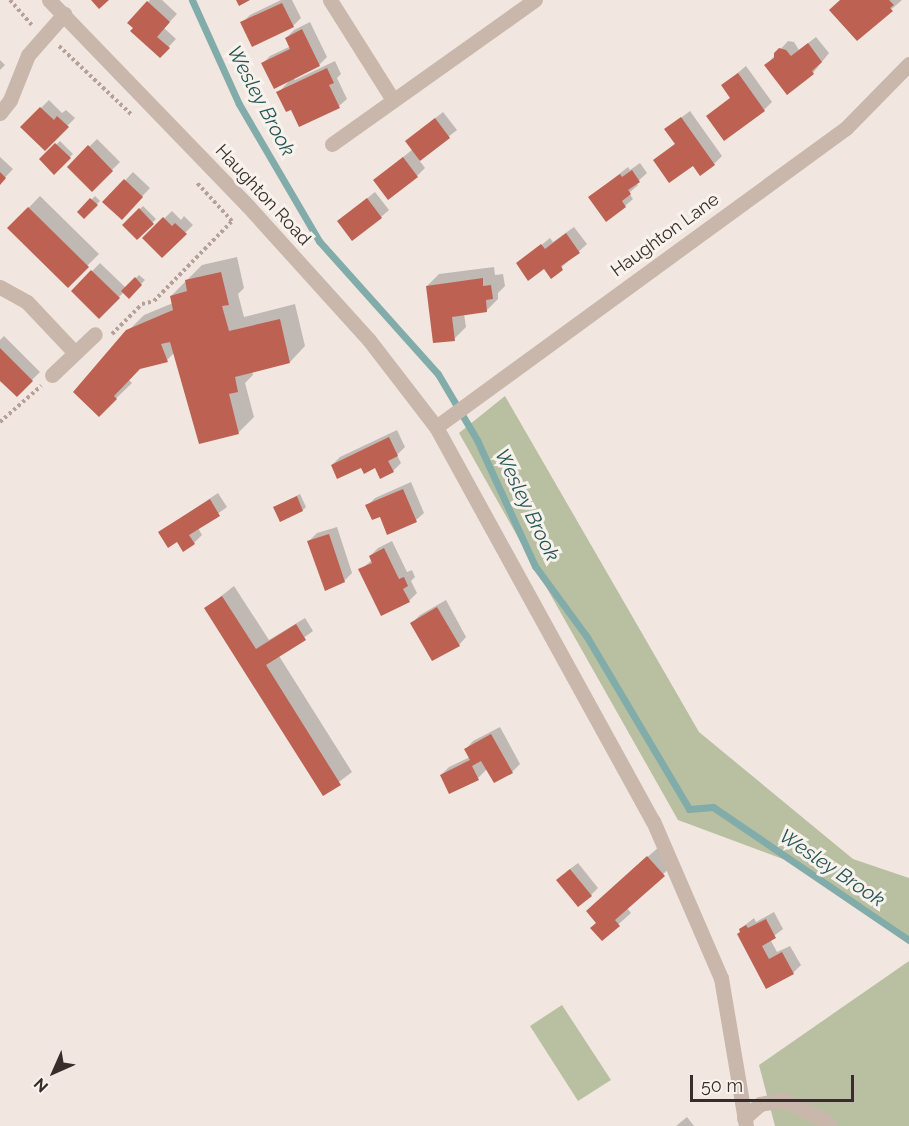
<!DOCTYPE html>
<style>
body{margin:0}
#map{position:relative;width:909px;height:1126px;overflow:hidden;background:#f1e7e0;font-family:Raleway,sans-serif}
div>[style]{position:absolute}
.green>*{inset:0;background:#b8c0a1}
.shadow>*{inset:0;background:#0003}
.stream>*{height:7px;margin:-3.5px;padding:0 3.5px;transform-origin:3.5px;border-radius:3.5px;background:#81acaa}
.building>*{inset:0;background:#bd6252}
.path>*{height:4px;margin-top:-2px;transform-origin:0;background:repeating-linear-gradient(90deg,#b5a197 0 3px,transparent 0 6px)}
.minor>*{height:15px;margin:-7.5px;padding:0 7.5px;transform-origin:7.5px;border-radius:7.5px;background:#c9b7ac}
span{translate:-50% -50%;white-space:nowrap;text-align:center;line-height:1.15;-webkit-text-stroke:6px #f9f2ec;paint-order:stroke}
.street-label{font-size:18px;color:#382d2b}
.water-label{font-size:20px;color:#235655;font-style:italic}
.north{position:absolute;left:24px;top:1042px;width:60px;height:60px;-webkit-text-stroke:4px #f9f2ec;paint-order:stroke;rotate:225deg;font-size:16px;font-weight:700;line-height:24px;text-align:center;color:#382d2b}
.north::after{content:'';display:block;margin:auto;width:21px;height:27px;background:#382d2b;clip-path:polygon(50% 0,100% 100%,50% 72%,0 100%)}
.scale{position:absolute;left:690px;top:1075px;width:164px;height:27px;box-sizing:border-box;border:3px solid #382d2b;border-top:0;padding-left:8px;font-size:18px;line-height:21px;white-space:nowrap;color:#382d2b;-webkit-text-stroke:4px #f9f2ec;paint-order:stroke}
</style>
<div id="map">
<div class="green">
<div style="clip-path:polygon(505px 396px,699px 732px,853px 859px,909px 878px,909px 940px,799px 865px,678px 820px,459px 433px)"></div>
<div style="clip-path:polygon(909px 961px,909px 1126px,775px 1126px,759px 1065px)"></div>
<div style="clip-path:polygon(562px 1005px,611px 1080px,578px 1101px,530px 1026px)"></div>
</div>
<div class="shadow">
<div style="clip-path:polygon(150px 0,162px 0,177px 14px,164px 28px,176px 39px,160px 56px,129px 22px)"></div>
<div style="clip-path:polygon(281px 0,292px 0,301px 18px,293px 26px,242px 23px,250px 15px)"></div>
<div style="clip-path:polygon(841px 0,902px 0,857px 39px)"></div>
<div style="clip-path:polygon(310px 22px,327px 57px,319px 65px,294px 78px,295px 80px,335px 61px,341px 74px,337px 78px,347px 99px,339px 106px,300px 125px,292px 108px,278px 93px,290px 80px,263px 63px,270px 56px,291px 46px,286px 38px,294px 30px)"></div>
<div style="clip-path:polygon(816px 37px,829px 53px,813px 73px,766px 65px,788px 41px,794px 42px,799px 50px)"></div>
<div style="clip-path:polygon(0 60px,5px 65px,0 70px)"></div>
<div style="clip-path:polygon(746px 66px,772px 102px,764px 110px,708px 116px,731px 97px,723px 85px)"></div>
<div style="clip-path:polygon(49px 100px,62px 113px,66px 110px,75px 118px,45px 149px,22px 127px)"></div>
<div style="clip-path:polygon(690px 111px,722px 156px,714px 164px,655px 160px,676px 143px,666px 129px)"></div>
<div style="clip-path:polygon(443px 112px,457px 130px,419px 160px,425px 168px,417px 176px,375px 180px,413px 149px,415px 134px)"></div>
<div style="clip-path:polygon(97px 139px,120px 162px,92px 190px,69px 167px)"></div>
<div style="clip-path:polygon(60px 141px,73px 154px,54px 172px,41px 159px)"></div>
<div style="clip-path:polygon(0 157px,13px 169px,0 183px)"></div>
<div style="clip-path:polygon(640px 163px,647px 173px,636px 183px,638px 185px,629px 193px,633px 199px,625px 206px,590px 197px,628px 167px,630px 170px)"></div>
<div style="clip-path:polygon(133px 172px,150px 188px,122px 218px,105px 202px)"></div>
<div style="clip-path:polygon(375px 192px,389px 210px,381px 217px,339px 221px)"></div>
<div style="clip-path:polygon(40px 196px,99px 254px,68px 285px,9px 228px)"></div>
<div style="clip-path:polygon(95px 196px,100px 201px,84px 217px,79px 212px)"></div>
<div style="clip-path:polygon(143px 206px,156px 219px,137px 238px,124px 225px)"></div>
<div style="clip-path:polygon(172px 211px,181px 220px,184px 216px,193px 225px,162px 256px,144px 238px)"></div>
<div style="clip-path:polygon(574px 227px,587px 244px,551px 277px,544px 267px,518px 264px,550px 238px,553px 242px)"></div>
<div style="clip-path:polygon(237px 257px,244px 288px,238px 294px,244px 317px,295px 304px,305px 346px,290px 362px,252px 371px,253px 375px,245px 383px,254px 417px,238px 433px,174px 353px,167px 360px,140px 368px,128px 379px,132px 383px,99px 415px,128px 331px,144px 315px,173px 303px,171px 296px,202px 265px)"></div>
<div style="clip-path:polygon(100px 263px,126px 288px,139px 275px,145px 280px,129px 297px,124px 292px,99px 317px,73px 291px)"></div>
<div style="clip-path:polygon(494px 267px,495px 275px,503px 274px,505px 286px,498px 293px,498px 299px,486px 311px,464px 314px,466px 327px,454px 339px,427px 286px,439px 274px)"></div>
<div style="clip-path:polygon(4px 336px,40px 372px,17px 395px,0 379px,0 340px)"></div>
<div style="clip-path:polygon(397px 430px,405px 447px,397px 455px,401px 463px,393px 471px,376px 466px,332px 465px,340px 457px)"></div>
<div style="clip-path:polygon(411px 482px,424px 513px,416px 520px,381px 515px,367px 506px,375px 498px)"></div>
<div style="clip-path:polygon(218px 493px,227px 507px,198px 528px,202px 535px,194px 543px,178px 540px,160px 532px)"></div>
<div style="clip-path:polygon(300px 494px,306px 507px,303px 510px,275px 507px)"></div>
<div style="clip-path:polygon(337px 527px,352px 573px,344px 581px,309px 541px,317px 533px)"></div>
<div style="clip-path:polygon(392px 541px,407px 572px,412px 570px,415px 577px,411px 581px,417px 593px,409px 601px,360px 570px,372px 560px,370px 556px,378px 548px)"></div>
<div style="clip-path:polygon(234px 586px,269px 640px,305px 618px,313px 631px,279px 656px,352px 772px,323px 794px,206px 608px)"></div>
<div style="clip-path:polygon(446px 600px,466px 637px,459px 645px,412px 623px,420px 615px)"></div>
<div style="clip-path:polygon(500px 727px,520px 764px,512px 772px,487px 769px,478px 778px,441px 775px,449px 767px,470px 757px,466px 749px,473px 741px)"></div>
<div style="clip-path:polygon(660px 846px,675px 863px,627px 908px,631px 913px,602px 939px,598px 922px,599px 900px)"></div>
<div style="clip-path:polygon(578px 863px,598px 888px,591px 895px,566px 872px)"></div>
<div style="clip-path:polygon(774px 912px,783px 929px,770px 939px,777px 952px,790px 946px,801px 965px,793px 973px,767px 987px,740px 929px,754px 918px,756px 922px)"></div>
<div style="clip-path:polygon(687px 1117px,694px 1126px,676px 1126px)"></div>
</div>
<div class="stream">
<div style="left:192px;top:0;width:114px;rotate:65.7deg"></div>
<div style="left:239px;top:104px;width:159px;rotate:59.7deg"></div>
<div style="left:319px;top:241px;width:178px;rotate:48.2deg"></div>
<div style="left:438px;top:374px;width:77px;rotate:59.4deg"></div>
<div style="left:477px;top:440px;width:139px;rotate:65.3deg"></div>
<div style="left:535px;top:566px;width:88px;rotate:53.8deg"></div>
<div style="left:587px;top:637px;width:200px;rotate:59.3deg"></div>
<div style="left:689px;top:809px;width:24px;rotate:-5deg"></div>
<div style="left:713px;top:807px;width:237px;rotate:34.2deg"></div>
</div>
<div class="building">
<div style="clip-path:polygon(91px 0,109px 0,99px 9px)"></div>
<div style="clip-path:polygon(236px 0,250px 0,239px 6px)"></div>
<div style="clip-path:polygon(840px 0,889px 0,894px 5px,890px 8px,893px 11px,857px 41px,829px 10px)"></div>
<div style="clip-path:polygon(147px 1px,170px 22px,157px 37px,170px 48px,160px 58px,130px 31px,133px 28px,127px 23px)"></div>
<div style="clip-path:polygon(282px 3px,294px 27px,252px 47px,240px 22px)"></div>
<div style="clip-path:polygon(302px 29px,320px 66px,274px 89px,261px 63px,290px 49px,285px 38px)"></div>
<div style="clip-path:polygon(808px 43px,822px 62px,812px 71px,814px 74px,787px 95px,764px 65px,774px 58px,774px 53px,779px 48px,786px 50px,791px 56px)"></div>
<div style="clip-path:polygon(327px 68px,334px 83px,329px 85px,340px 108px,299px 127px,291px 110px,286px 112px,276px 92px)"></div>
<div style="clip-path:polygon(738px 73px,765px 111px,724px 141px,706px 116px,730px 98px,721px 85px)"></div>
<div style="clip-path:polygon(40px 107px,54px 120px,57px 116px,69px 127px,45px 151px,20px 127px)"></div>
<div style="clip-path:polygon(681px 117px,715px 165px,700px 176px,693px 166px,669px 183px,653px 160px,675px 144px,664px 129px)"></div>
<div style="clip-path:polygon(435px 118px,450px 138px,420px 161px,405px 141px)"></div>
<div style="clip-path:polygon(55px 143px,71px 158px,54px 175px,39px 159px)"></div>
<div style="clip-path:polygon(88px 145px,113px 171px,92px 192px,67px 167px)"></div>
<div style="clip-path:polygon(403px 157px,418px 177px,388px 200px,373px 180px)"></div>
<div style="clip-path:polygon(632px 170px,640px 182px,628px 190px,631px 194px,622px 201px,626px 207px,606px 222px,588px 197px,620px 174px,622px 177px)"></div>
<div style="clip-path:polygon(0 172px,6px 178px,0 185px)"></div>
<div style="clip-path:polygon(124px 179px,143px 197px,122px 220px,102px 202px)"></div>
<div style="clip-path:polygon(90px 198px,98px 205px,84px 219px,77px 212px)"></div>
<div style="clip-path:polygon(367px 198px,382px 218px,352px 241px,337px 221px)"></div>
<div style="clip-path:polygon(28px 207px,89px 267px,68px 288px,7px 228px)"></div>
<div style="clip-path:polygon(139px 208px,154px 224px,137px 240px,122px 225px)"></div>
<div style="clip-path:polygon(163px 217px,172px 226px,175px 223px,187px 234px,162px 258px,142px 238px)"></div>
<div style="clip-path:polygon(566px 233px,580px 253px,561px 266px,563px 270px,551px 279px,544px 269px,528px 281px,516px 263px,541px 244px,545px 249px)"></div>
<div style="clip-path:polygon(91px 270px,120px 298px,99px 319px,71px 291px)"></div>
<div style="clip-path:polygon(221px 272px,229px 305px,222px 306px,229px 331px,280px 319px,290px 363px,235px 377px,238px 392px,229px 394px,239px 434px,199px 444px,170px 342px,161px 344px,168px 362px,140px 369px,114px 396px,117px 399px,99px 417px,73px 392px,126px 330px,173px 310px,170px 296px,187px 291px,185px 280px)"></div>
<div style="clip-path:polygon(135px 277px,142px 285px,129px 299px,121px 291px)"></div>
<div style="clip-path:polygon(483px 278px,483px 286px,491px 285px,493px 299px,486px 300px,487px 312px,452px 317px,455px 341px,433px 343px,426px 286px)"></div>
<div style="clip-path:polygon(0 348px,33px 381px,17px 397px,0 381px)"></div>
<div style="clip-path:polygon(389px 437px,398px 456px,388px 461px,394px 472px,380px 479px,375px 468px,364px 474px,361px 468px,337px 479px,331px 465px)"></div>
<div style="clip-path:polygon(403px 489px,417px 522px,387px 535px,380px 517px,372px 520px,365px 505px)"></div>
<div style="clip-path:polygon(297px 496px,303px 511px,280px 522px,273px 507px)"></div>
<div style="clip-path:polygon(210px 499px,220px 516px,189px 535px,195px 544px,183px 552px,177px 542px,168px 548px,158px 532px)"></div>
<div style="clip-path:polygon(329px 534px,345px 582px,325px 591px,307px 541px)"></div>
<div style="clip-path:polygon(384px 548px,399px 579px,404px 577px,408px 586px,403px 589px,410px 602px,381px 616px,358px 569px,372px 563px,369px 556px)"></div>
<div style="clip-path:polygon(222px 596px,256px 649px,296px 624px,306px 640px,266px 665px,341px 785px,323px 796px,204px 608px)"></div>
<div style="clip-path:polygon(437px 607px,460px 646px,432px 661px,410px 623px)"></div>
<div style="clip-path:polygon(491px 734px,513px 773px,494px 783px,481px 761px,472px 766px,479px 780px,449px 794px,440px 775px,470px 760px,464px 749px)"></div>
<div style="clip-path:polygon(647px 856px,665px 876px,615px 920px,620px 926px,602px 941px,590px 928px,596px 923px,586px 911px)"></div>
<div style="clip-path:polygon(570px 869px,592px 896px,578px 907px,556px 880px)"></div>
<div style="clip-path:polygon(766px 919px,776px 938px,762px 946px,769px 959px,782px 952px,794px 974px,766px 989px,737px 934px,740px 932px,739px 929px,746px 925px,748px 928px)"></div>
</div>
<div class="path">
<div style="left:10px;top:0;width:33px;rotate:49deg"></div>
<div style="left:59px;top:46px;width:100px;rotate:43.4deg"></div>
<div style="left:112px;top:334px;width:42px;rotate:-45deg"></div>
<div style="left:142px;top:304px;width:12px;rotate:-14deg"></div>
<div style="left:154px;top:301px;width:112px;rotate:-45.7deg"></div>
<div style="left:232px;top:221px;width:52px;rotate:-132.6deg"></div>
<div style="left:0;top:422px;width:55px;rotate:-41.3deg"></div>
</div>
<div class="minor">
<div style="left:49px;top:0;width:285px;rotate:46deg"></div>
<div style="left:247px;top:205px;width:182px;rotate:47.9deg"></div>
<div style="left:369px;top:340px;width:110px;rotate:52.4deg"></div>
<div style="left:436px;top:427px;width:450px;rotate:61.2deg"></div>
<div style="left:653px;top:821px;width:171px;rotate:66.6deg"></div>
<div style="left:721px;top:978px;width:150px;rotate:80.4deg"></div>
<div style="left:330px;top:0;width:118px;rotate:57.8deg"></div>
<div style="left:0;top:113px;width:16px;rotate:-52deg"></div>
<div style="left:10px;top:100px;width:48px;rotate:-68.2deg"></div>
<div style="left:28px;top:55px;width:55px;rotate:-48.7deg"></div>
<div style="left:332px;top:144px;width:249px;rotate:-35.4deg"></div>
<div style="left:0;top:287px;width:31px;rotate:29deg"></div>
<div style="left:27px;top:302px;width:70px;rotate:46.7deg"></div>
<div style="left:52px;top:375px;width:59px;rotate:-43.6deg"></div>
<div style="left:436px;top:427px;width:507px;rotate:-36.1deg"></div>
<div style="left:846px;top:128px;width:90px;rotate:-45.5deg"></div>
<div style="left:744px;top:1118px;width:21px;rotate:-41deg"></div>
<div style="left:760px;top:1104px;width:23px;rotate:-10deg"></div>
<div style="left:783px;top:1100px;width:46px;rotate:26deg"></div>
<div style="left:824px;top:1120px;width:8px;rotate:50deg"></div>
</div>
<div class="street-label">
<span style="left:263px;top:195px;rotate:47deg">Haughton Road</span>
<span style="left:665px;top:235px;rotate:-36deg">Haughton Lane</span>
</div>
<div class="water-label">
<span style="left:261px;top:101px;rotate:62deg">Wesley Brook</span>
<span style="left:527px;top:505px;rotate:64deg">Wesley Brook</span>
<span style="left:832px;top:868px;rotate:34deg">Wesley Brook</span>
</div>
<div class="north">N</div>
<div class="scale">50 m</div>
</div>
